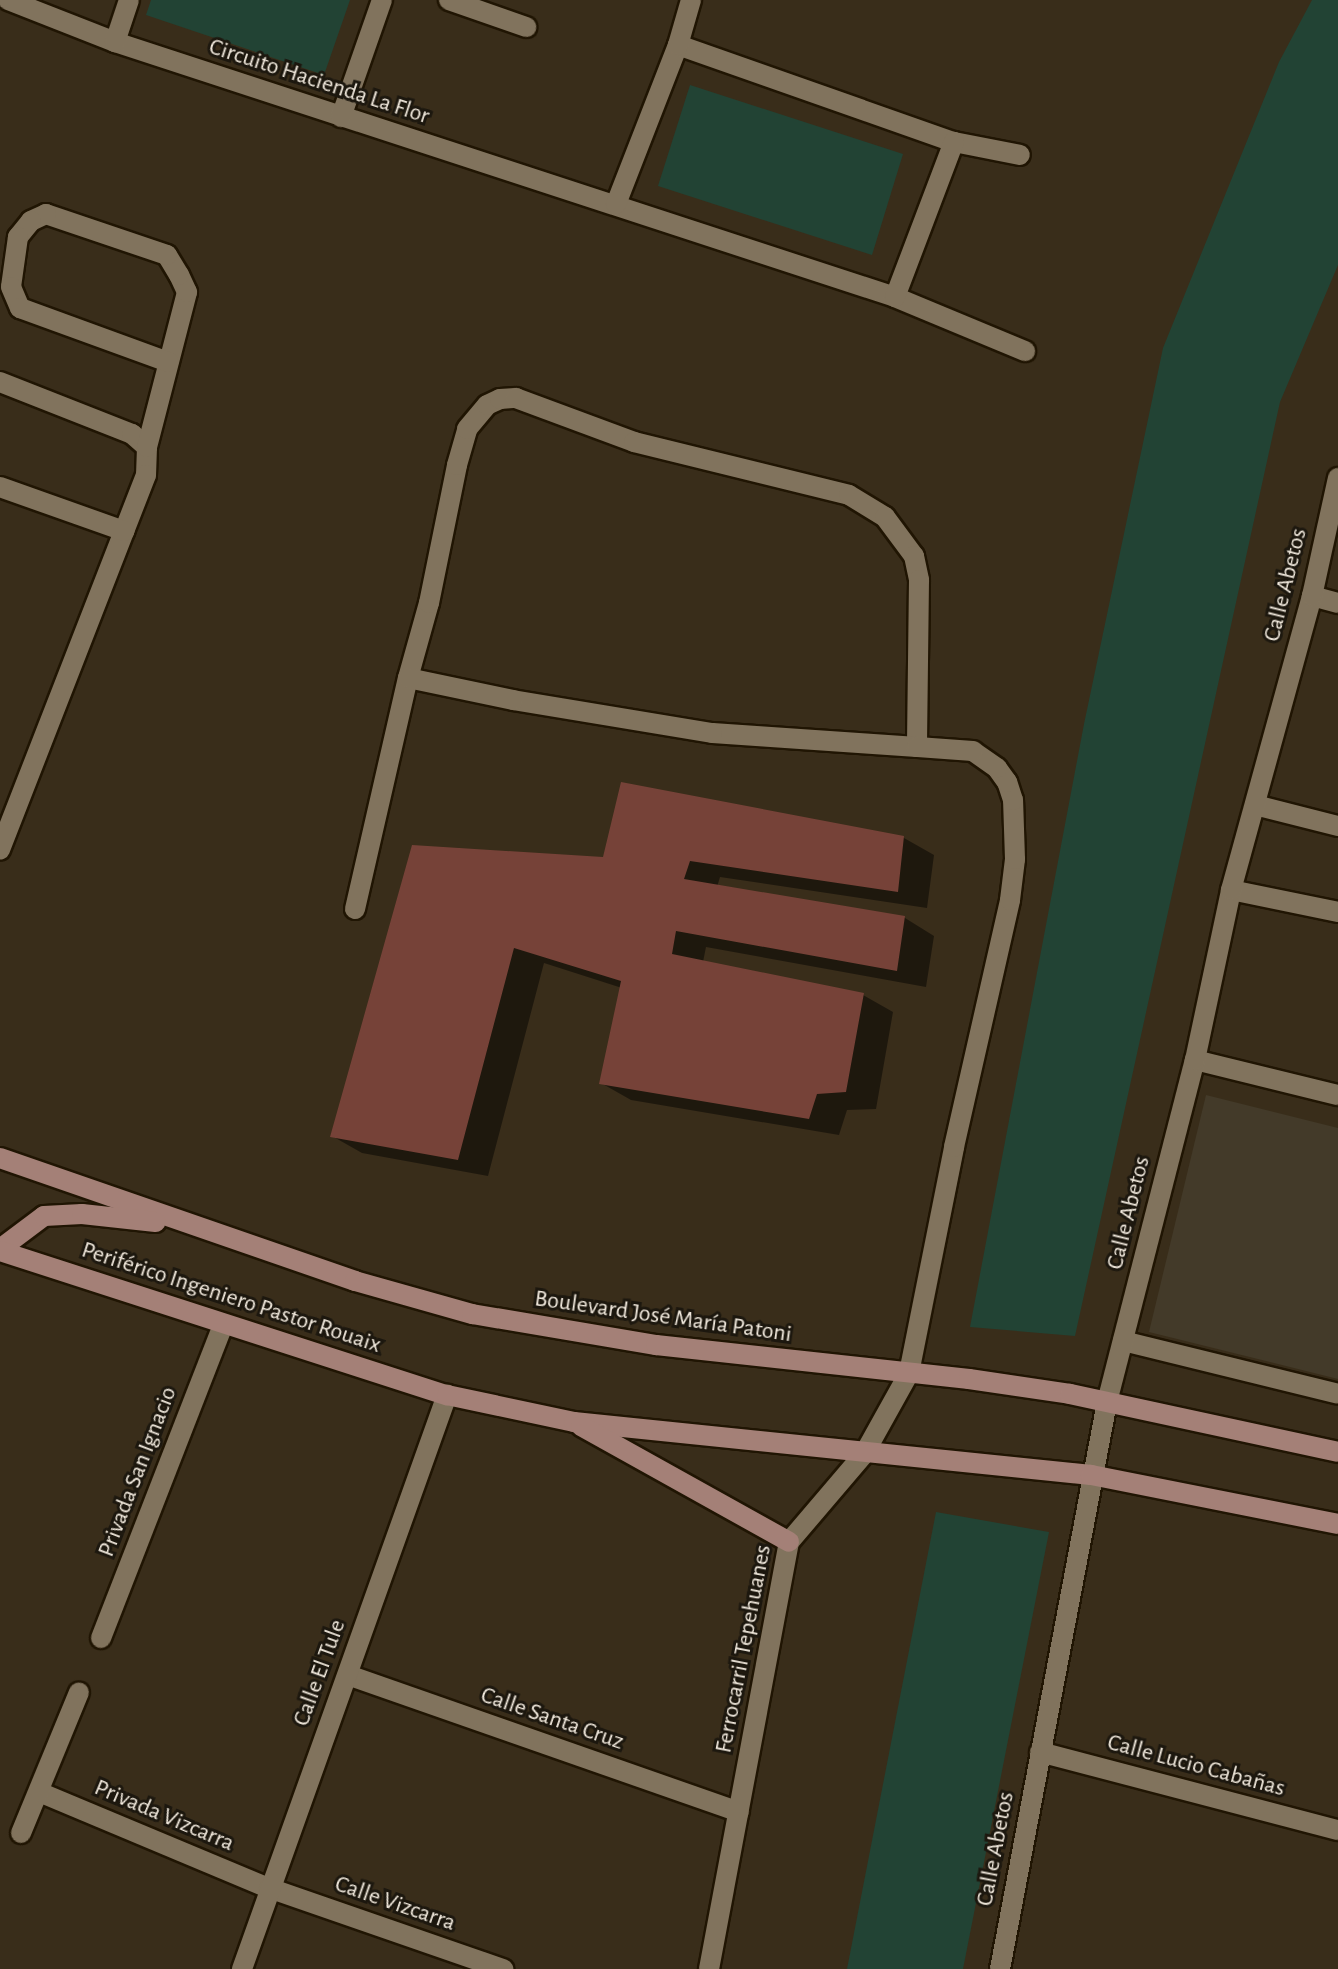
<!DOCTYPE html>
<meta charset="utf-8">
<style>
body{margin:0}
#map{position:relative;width:1338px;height:1969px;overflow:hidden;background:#392d1a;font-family:"Alegreya Sans",sans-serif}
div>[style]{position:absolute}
.education>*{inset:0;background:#433a29}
.green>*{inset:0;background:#224334}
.shadow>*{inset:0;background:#0007}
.building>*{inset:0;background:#764238}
.roads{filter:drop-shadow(2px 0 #201503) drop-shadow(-2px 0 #201503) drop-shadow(0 2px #201503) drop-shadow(0 -2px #201503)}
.lane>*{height:20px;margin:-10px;padding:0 10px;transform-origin:10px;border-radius:10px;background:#81735d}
.street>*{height:20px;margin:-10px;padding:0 10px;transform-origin:10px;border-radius:10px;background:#81735d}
.secondary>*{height:20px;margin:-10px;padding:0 10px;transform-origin:10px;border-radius:10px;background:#a48077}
span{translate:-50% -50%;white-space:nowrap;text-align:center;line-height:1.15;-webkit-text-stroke:6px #1c170e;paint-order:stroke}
.street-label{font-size:24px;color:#f1e9dd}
</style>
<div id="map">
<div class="education">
<div style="clip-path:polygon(1206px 1095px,1338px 1128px,1338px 1379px,1149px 1332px)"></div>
</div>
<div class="green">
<div style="clip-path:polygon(151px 0,350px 0,324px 75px,146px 15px)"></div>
<div style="clip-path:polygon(1312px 0,1338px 0,1338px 265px,1280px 402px,1075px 1336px,970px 1327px,1084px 724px,1163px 348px,1279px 62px)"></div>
<div style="clip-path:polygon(690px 85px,903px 154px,872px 255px,658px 186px)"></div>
<div style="clip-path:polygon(936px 1512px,1049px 1532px,963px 1969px,847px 1969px)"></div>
</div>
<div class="shadow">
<div style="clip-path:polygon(904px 838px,934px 855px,927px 908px,720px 877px,717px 887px,905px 918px,934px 936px,926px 987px,706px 947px,703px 962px,863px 995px,893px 1012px,876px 1109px,847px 1110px,839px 1135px,631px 1100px,601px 1083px,622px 988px,544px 963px,488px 1176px,362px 1153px,332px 1136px,413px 847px,604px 859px)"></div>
</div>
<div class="building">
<div style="clip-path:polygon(621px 782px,904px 836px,898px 892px,690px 861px,684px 879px,905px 916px,897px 971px,676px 931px,672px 954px,864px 993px,846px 1092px,817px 1094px,809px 1119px,599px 1084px,621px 981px,514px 948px,458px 1160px,330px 1137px,412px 845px,603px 857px)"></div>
</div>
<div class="roads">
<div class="lane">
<div style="left:0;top:382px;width:142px;rotate:21.5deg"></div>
<div style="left:132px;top:434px;width:20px;rotate:41deg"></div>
<div style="left:147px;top:447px;width:28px;rotate:92deg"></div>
<div style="left:146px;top:475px;width:402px;rotate:111.3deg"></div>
<div style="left:147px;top:447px;width:160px;rotate:-75.5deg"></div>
<div style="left:187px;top:292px;width:19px;rotate:-115deg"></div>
<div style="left:179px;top:275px;width:23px;rotate:-121deg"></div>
<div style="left:167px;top:255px;width:128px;rotate:-161.3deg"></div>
<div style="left:46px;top:214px;width:17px;rotate:155deg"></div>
<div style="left:31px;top:221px;width:21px;rotate:129deg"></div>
<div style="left:18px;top:237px;width:50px;rotate:98deg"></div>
<div style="left:11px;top:287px;width:23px;rotate:67deg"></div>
<div style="left:20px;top:308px;width:158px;rotate:20deg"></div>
<div style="left:0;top:487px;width:132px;rotate:19.5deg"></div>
<div style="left:355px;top:909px;width:237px;rotate:-77.1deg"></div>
<div style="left:408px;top:678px;width:78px;rotate:-74.4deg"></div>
<div style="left:429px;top:603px;width:141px;rotate:-78.5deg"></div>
<div style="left:457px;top:465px;width:37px;rotate:-74deg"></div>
<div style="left:467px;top:429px;width:31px;rotate:-50deg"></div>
<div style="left:487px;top:405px;width:14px;rotate:-25deg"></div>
<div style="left:500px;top:399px;width:16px;rotate:-4deg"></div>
<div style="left:516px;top:398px;width:126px;rotate:20.4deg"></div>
<div style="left:634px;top:442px;width:221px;rotate:13.8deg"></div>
<div style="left:849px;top:495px;width:42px;rotate:31.4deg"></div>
<div style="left:885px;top:517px;width:49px;rotate:53.4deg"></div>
<div style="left:914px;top:556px;width:25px;rotate:78deg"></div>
<div style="left:919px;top:580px;width:167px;rotate:90.7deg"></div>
<div style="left:917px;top:747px;width:205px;rotate:-176.1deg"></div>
<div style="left:712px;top:733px;width:202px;rotate:-170.6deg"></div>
<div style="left:513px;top:700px;width:107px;rotate:-168.2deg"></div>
<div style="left:1123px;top:1341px;width:221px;rotate:13.8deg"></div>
<div style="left:909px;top:1373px;width:230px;rotate:-78.7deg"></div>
<div style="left:954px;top:1147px;width:253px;rotate:-77.2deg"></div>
<div style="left:1010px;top:900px;width:41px;rotate:-83deg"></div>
<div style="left:1015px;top:859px;width:59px;rotate:-91.9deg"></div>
<div style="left:1013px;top:800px;width:19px;rotate:-108deg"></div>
<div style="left:1007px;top:782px;width:17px;rotate:-126deg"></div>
<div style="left:997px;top:768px;width:29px;rotate:-145deg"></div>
<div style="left:973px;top:751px;width:56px;rotate:-175.9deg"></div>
</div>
<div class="street">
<div style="left:8px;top:0;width:115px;rotate:21.4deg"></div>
<div style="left:115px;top:42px;width:821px;rotate:18.1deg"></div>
<div style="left:895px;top:297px;width:141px;rotate:22.6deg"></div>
<div style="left:449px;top:0;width:82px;rotate:19.3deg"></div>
<div style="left:115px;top:42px;width:44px;rotate:-71.6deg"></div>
<div style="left:678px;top:45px;width:293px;rotate:19.4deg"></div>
<div style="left:954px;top:142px;width:67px;rotate:11.1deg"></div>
<div style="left:341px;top:117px;width:124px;rotate:-70.7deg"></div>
<div style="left:616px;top:204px;width:171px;rotate:-68.7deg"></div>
<div style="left:678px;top:45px;width:47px;rotate:-73.9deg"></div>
<div style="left:895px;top:297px;width:166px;rotate:-69.2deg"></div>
<div style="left:1312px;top:596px;width:27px;rotate:15deg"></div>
<div style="left:1255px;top:805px;width:86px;rotate:14.2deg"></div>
<div style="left:1231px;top:890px;width:109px;rotate:11.6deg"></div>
<div style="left:1195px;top:1060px;width:147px;rotate:13.8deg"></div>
<div style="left:101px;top:1638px;width:336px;rotate:-68.7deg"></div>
<div style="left:348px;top:1675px;width:414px;rotate:19.3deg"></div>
<div style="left:1040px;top:1752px;width:308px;rotate:14.7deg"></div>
<div style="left:39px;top:1792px;width:249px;rotate:22.7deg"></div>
<div style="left:269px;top:1888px;width:248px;rotate:19.1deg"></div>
<div style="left:21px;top:1833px;width:152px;rotate:-67.6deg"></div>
<div style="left:242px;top:1969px;width:610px;rotate:-70.35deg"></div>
<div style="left:709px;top:1969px;width:434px;rotate:-79.4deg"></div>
<div style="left:789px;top:1542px;width:116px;rotate:-49.6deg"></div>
<div style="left:864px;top:1454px;width:93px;rotate:-60.9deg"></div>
<div style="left:1000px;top:1969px;width:577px;rotate:-79.31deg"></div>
<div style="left:1107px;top:1402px;width:353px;rotate:-75.6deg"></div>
<div style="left:1195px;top:1060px;width:174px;rotate:-78deg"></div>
<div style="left:1231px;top:890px;width:305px;rotate:-74.6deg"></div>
<div style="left:1312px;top:596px;width:121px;rotate:-77.6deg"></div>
</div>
<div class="secondary">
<div style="left:0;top:1158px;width:376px;rotate:19.1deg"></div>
<div style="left:355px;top:1281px;width:122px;rotate:15.8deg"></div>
<div style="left:472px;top:1314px;width:187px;rotate:9.6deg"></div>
<div style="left:656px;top:1345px;width:315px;rotate:6.2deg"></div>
<div style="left:969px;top:1379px;width:102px;rotate:8.4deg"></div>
<div style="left:1070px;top:1394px;width:274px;rotate:12.2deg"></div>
<div style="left:0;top:1249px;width:55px;rotate:-36.9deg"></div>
<div style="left:44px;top:1216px;width:38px;rotate:-3deg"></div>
<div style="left:82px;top:1214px;width:74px;rotate:6.2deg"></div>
<div style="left:0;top:1251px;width:470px;rotate:17.9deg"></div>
<div style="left:447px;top:1395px;width:130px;rotate:12deg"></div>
<div style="left:574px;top:1422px;width:520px;rotate:5.85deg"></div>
<div style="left:1091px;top:1475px;width:252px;rotate:11.2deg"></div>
<div style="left:581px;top:1426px;width:238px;rotate:29.1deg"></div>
</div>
</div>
<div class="street-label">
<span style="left:319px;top:82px;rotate:18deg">Circuito Hacienda La Flor</span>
<span style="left:1286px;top:585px;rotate:-76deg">Calle Abetos</span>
<span style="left:1129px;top:1213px;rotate:-76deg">Calle Abetos</span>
<span style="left:231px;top:1298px;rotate:18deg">Periférico Ingeniero Pastor Rouaix</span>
<span style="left:663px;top:1317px;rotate:8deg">Boulevard José María Patoni</span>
<span style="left:138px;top:1472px;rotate:-69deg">Privada San Ignacio</span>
<span style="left:744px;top:1649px;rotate:-79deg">Ferrocarril Tepehuanes</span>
<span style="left:320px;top:1673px;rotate:-70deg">Calle El Tule</span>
<span style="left:552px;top:1719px;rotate:19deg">Calle Santa Cruz</span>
<span style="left:1196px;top:1766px;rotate:15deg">Calle Lucio Cabañas</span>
<span style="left:164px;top:1816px;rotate:23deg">Privada Vizcarra</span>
<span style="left:996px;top:1849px;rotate:-79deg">Calle Abetos</span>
<span style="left:395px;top:1904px;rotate:19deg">Calle Vizcarra</span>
</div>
</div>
